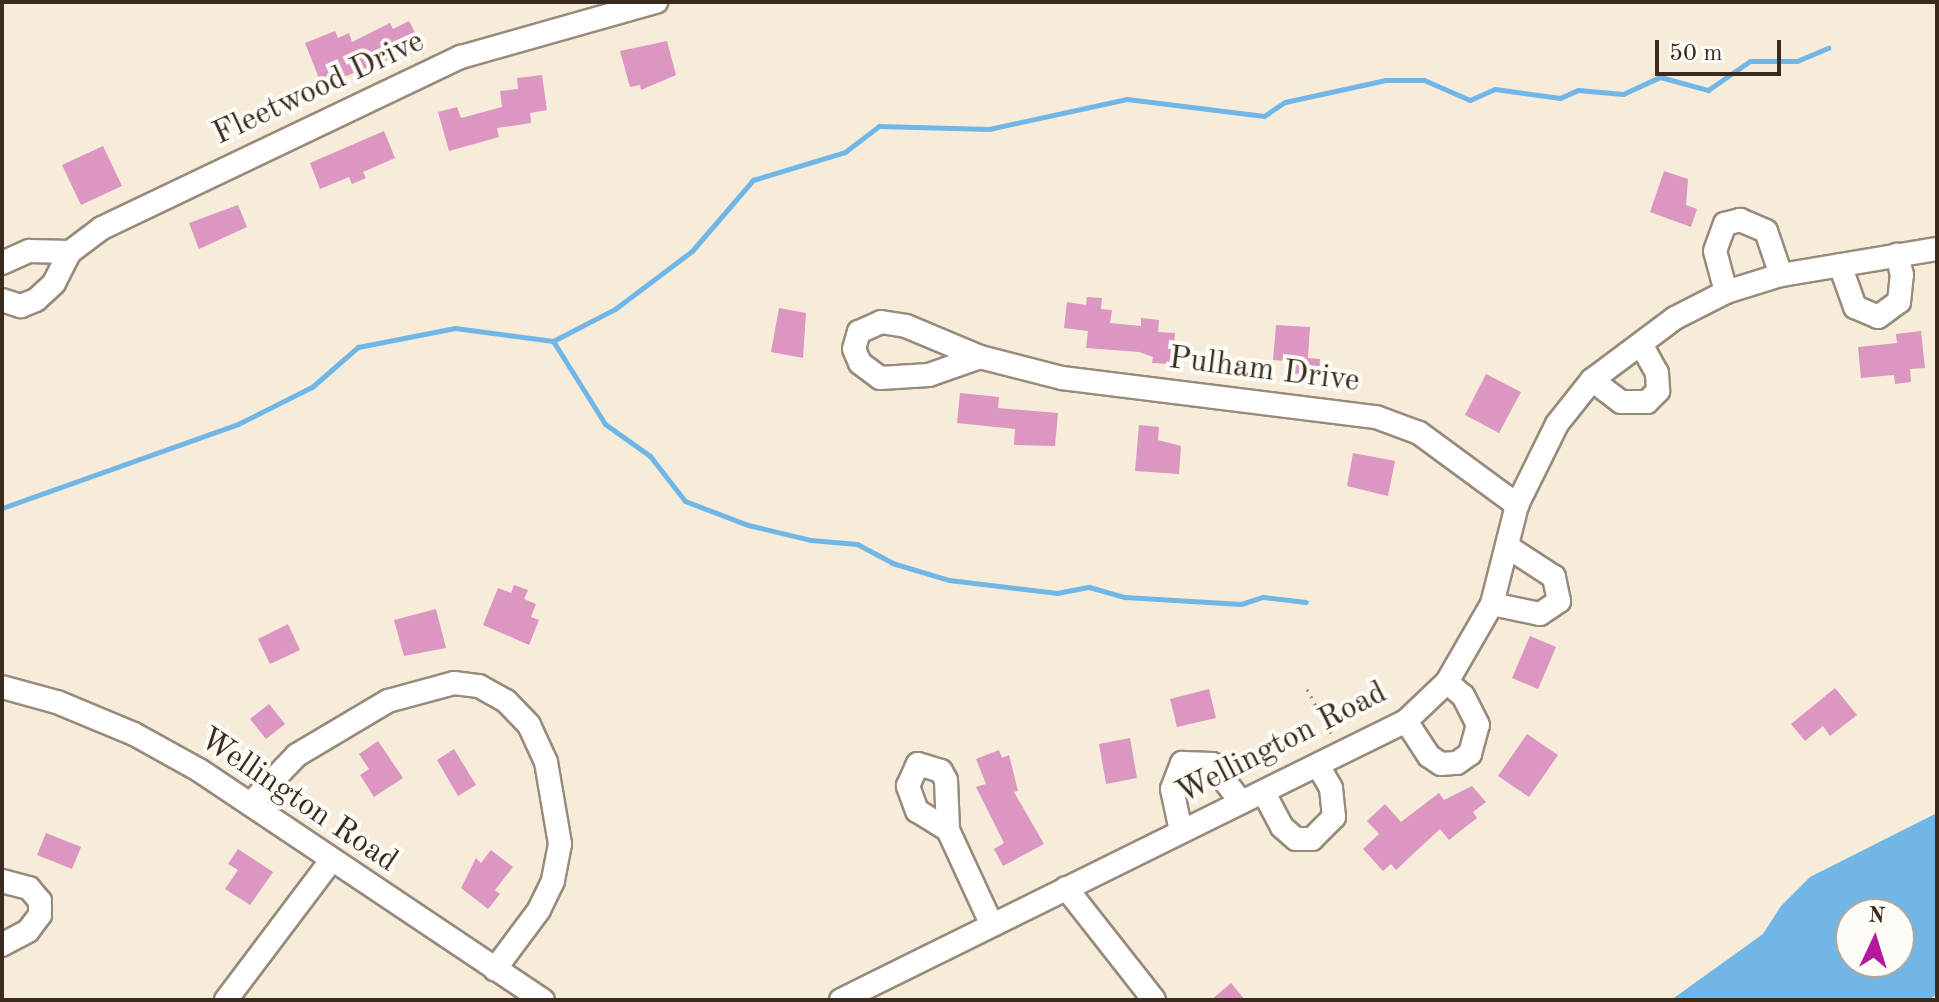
<!DOCTYPE html>
<style>
body{margin:0}
#map{position:relative;width:1939px;height:1002px;overflow:hidden;background:#f6ecd9;font-family:"Old Standard TT",serif}
div>[style]{position:absolute}
.water>*{inset:0;background:#70b6e7}
.stream>*{height:5px;margin:-2.5px;padding:0 2.5px;transform-origin:2.5px;border-radius:2.5px;background:#70b6e7}
.building>*{inset:0;background:#db96c1}
.path>*{height:3px;margin-top:-1.5px;transform-origin:0;background:repeating-linear-gradient(90deg,#988b7c 0 2px,transparent 0 8px)}
.roads{filter:drop-shadow(2px 0 #988b7c) drop-shadow(-2px 0 #988b7c) drop-shadow(0 2px #988b7c) drop-shadow(0 -2px #988b7c)}
.minor>*{height:22px;margin:-11px;padding:0 11px;transform-origin:11px;border-radius:11px;background:#fff}
span{translate:-50% -50%;white-space:nowrap;text-align:center;line-height:1.15;-webkit-text-stroke:8px #fdfcf7;paint-order:stroke}
.street-label{font-size:32px;color:#3b2a1e}
.frame{position:absolute;inset:0;border:4px solid #3b2a1e;pointer-events:none}
.north{position:absolute;left:1835px;top:898px;width:80px;height:80px;box-sizing:border-box;background:#fdfcf7;border:2px solid #afa8a0;border-radius:50%;rotate:4deg;font-size:22px;font-weight:700;line-height:32px;text-align:center;color:#3b2a1e}
.north::after{content:'';display:block;margin:auto;width:28px;height:36px;background:#b5179e;clip-path:polygon(50% 0,100% 100%,50% 72%,0 100%)}
.scale{position:absolute;left:1655px;top:40px;width:126px;height:36px;box-sizing:border-box;border:4px solid #3b2a1e;border-top:0;padding-left:10px;font-size:24px;line-height:28px;white-space:nowrap;color:#3b2a1e;-webkit-text-stroke:6px #fdfcf7;paint-order:stroke}
</style>
<div id="map">
<div class="water">
<div style="clip-path:polygon(evenodd,1937px 813px,1937px 994px,1929px 1000px,1671px 1000px,1763px 934px,1781px 906px,1810px 877px,1937px 813px,1851px 914px,1899px 914px,1899px 962px,1851px 962px,1851px 914px)"></div>
</div>
<div class="stream">
<div style="left:553px;top:341px;width:98px;rotate:57.9deg"></div>
<div style="left:605px;top:424px;width:55px;rotate:35.4deg"></div>
<div style="left:650px;top:456px;width:57px;rotate:52.1deg"></div>
<div style="left:685px;top:501px;width:67px;rotate:20.9deg"></div>
<div style="left:748px;top:525px;width:65px;rotate:13.4deg"></div>
<div style="left:811px;top:540px;width:46px;rotate:5deg"></div>
<div style="left:857px;top:544px;width:40px;rotate:28deg"></div>
<div style="left:892px;top:563px;width:59px;rotate:16.6deg"></div>
<div style="left:949px;top:580px;width:109px;rotate:6.9deg"></div>
<div style="left:1057px;top:593px;width:33px;rotate:-11deg"></div>
<div style="left:1089px;top:587px;width:37px;rotate:16deg"></div>
<div style="left:1125px;top:597px;width:116px;rotate:3.5deg"></div>
<div style="left:1241px;top:604px;width:23px;rotate:-18deg"></div>
<div style="left:1263px;top:597px;width:43px;rotate:6.6deg"></div>
<div style="left:2px;top:508px;width:251px;rotate:-19.6deg"></div>
<div style="left:238px;top:424px;width:83px;rotate:-26.6deg"></div>
<div style="left:312px;top:387px;width:61px;rotate:-41deg"></div>
<div style="left:358px;top:347px;width:99px;rotate:-11.1deg"></div>
<div style="left:455px;top:328px;width:99px;rotate:7.6deg"></div>
<div style="left:553px;top:341px;width:70px;rotate:-27.3deg"></div>
<div style="left:615px;top:309px;width:96px;rotate:-37deg"></div>
<div style="left:692px;top:251px;width:94px;rotate:-49.3deg"></div>
<div style="left:753px;top:180px;width:96px;rotate:-16.9deg"></div>
<div style="left:845px;top:152px;width:43px;rotate:-37.4deg"></div>
<div style="left:879px;top:126px;width:110px;rotate:1.6deg"></div>
<div style="left:989px;top:129px;width:141px;rotate:-12.3deg"></div>
<div style="left:1127px;top:99px;width:138px;rotate:7.1deg"></div>
<div style="left:1264px;top:116px;width:25px;rotate:-34deg"></div>
<div style="left:1285px;top:102px;width:103px;rotate:-12.3deg"></div>
<div style="left:1386px;top:80px;width:38px"></div>
<div style="left:1424px;top:80px;width:50px;rotate:23.5deg"></div>
<div style="left:1470px;top:100px;width:27px;rotate:-24deg"></div>
<div style="left:1495px;top:89px;width:66px;rotate:7.9deg"></div>
<div style="left:1560px;top:98px;width:20px;rotate:-24deg"></div>
<div style="left:1578px;top:90px;width:45px;rotate:5.1deg"></div>
<div style="left:1623px;top:94px;width:41px;rotate:-24.7deg"></div>
<div style="left:1660px;top:77px;width:50px;rotate:15.2deg"></div>
<div style="left:1708px;top:90px;width:51px;rotate:-34.6deg"></div>
<div style="left:1750px;top:61px;width:47px"></div>
<div style="left:1797px;top:61px;width:34px;rotate:-23deg"></div>
</div>
<div class="building">
<div style="clip-path:polygon(409px 21px,423px 48px,381px 69px,378px 63px,322px 86px,305px 43px,335px 31px,338px 38px,349px 33px,352px 42px,390px 23px,393px 29px)"></div>
<div style="clip-path:polygon(667px 41px,676px 75px,641px 90px,640px 85px,630px 87px,620px 51px)"></div>
<div style="clip-path:polygon(542px 75px,547px 110px,530px 113px,531px 123px,497px 128px,499px 137px,449px 151px,438px 112px,457px 107px,461px 118px,502px 107px,500px 91px,518px 89px,517px 78px)"></div>
<div style="clip-path:polygon(384px 131px,395px 158px,363px 172px,366px 178px,352px 184px,349px 177px,320px 189px,310px 163px)"></div>
<div style="clip-path:polygon(103px 146px,122px 186px,81px 205px,62px 165px)"></div>
<div style="clip-path:polygon(1664px 171px,1688px 179px,1686px 205px,1697px 209px,1691px 227px,1650px 212px)"></div>
<div style="clip-path:polygon(238px 205px,247px 227px,199px 249px,189px 223px)"></div>
<div style="clip-path:polygon(1087px 297px,1102px 298px,1101px 309px,1112px 310px,1110px 323px,1141px 326px,1141px 318px,1159px 320px,1158px 332px,1175px 333px,1172px 364px,1152px 363px,1153px 357px,1139px 352px,1086px 348px,1088px 331px,1064px 328px,1067px 302px,1086px 305px)"></div>
<div style="clip-path:polygon(779px 308px,806px 313px,803px 358px,771px 352px)"></div>
<div style="clip-path:polygon(1276px 325px,1310px 327px,1308px 358px,1320px 359px,1319px 375px,1286px 373px,1287px 361px,1273px 360px)"></div>
<div style="clip-path:polygon(1921px 331px,1925px 368px,1910px 369px,1911px 382px,1895px 384px,1894px 375px,1861px 378px,1858px 347px,1897px 343px,1896px 334px)"></div>
<div style="clip-path:polygon(1486px 374px,1521px 392px,1499px 433px,1465px 415px)"></div>
<div style="clip-path:polygon(960px 393px,999px 397px,998px 408px,1058px 413px,1055px 446px,1014px 445px,1015px 429px,957px 423px)"></div>
<div style="clip-path:polygon(1139px 425px,1159px 427px,1158px 440px,1181px 446px,1179px 474px,1135px 471px)"></div>
<div style="clip-path:polygon(1353px 453px,1395px 461px,1388px 496px,1347px 486px)"></div>
<div style="clip-path:polygon(514px 585px,528px 590px,524px 599px,536px 604px,531px 617px,539px 620px,529px 645px,483px 625px,498px 588px,511px 593px)"></div>
<div style="clip-path:polygon(436px 609px,446px 648px,404px 656px,394px 620px)"></div>
<div style="clip-path:polygon(288px 624px,300px 650px,270px 664px,258px 639px)"></div>
<div style="clip-path:polygon(1530px 636px,1556px 647px,1538px 689px,1512px 678px)"></div>
<div style="clip-path:polygon(1835px 688px,1857px 715px,1830px 736px,1823px 726px,1805px 741px,1791px 724px)"></div>
<div style="clip-path:polygon(1209px 689px,1216px 718px,1177px 727px,1170px 699px)"></div>
<div style="clip-path:polygon(269px 704px,285px 724px,266px 739px,250px 719px)"></div>
<div style="clip-path:polygon(1527px 734px,1558px 755px,1529px 797px,1498px 776px)"></div>
<div style="clip-path:polygon(1130px 738px,1137px 778px,1106px 784px,1099px 744px)"></div>
<div style="clip-path:polygon(378px 741px,403px 778px,374px 797px,360px 775px,369px 769px,359px 754px)"></div>
<div style="clip-path:polygon(454px 749px,476px 785px,458px 796px,437px 760px)"></div>
<div style="clip-path:polygon(999px 750px,1002px 758px,1009px 755px,1018px 791px,1014px 792px,1044px 844px,1003px 866px,994px 849px,1004px 843px,976px 787px,986px 784px,976px 759px)"></div>
<div style="clip-path:polygon(1472px 786px,1486px 802px,1473px 812px,1477px 818px,1449px 840px,1440px 829px,1396px 870px,1391px 864px,1383px 871px,1363px 849px,1379px 834px,1367px 821px,1385px 804px,1401px 822px,1439px 793px,1444px 800px)"></div>
<div style="clip-path:polygon(46px 833px,81px 847px,72px 869px,37px 855px)"></div>
<div style="clip-path:polygon(238px 849px,273px 872px,250px 905px,225px 889px,238px 870px,228px 864px)"></div>
<div style="clip-path:polygon(491px 850px,513px 867px,495px 890px,500px 894px,488px 909px,461px 888px,476px 858px,481px 863px)"></div>
<div style="clip-path:polygon(1231px 983px,1245px 1000px,1211px 1000px)"></div>
</div>
<div class="path">
<div style="left:1307px;top:689px;width:55px;rotate:61.6deg"></div>
</div>
<div class="roads">
<div class="minor">
<div style="left:2px;top:263px;width:30px;rotate:-24deg"></div>
<div style="left:29px;top:251px;width:41px;rotate:1.4deg"></div>
<div style="left:1840px;top:265px;width:45px;rotate:70.3deg"></div>
<div style="left:1855px;top:307px;width:25px;rotate:23deg"></div>
<div style="left:1878px;top:317px;width:26px;rotate:-36deg"></div>
<div style="left:1899px;top:302px;width:27px;rotate:-84deg"></div>
<div style="left:1902px;top:275px;width:21px;rotate:-104deg"></div>
<div style="left:1726px;top:292px;width:42px;rotate:-105deg"></div>
<div style="left:1715px;top:251px;width:29px;rotate:-70deg"></div>
<div style="left:1725px;top:224px;width:16px;rotate:-15deg"></div>
<div style="left:1740px;top:220px;width:28px;rotate:23deg"></div>
<div style="left:1766px;top:231px;width:46px;rotate:71.2deg"></div>
<div style="left:2px;top:300px;width:20px;rotate:18deg"></div>
<div style="left:21px;top:306px;width:16px;rotate:-22deg"></div>
<div style="left:36px;top:300px;width:25px;rotate:-43deg"></div>
<div style="left:54px;top:283px;width:35px;rotate:-63deg"></div>
<div style="left:70px;top:252px;width:40px;rotate:-37deg"></div>
<div style="left:102px;top:228px;width:398px;rotate:-25.5deg"></div>
<div style="left:461px;top:57px;width:203px;rotate:-15.8deg"></div>
<div style="left:980px;top:357px;width:54px;rotate:160.6deg"></div>
<div style="left:929px;top:375px;width:49px;rotate:176.5deg"></div>
<div style="left:880px;top:378px;width:25px;rotate:-143deg"></div>
<div style="left:860px;top:363px;width:15px;rotate:-113deg"></div>
<div style="left:854px;top:349px;width:18px;rotate:-74deg"></div>
<div style="left:859px;top:332px;width:24px;rotate:-24deg"></div>
<div style="left:881px;top:322px;width:25px;rotate:9deg"></div>
<div style="left:906px;top:326px;width:80px;rotate:22.7deg"></div>
<div style="left:980px;top:357px;width:85px;rotate:14.4deg"></div>
<div style="left:1062px;top:378px;width:316px;rotate:7.1deg"></div>
<div style="left:1376px;top:417px;width:46px;rotate:20.4deg"></div>
<div style="left:1419px;top:433px;width:122px;rotate:36.3deg"></div>
<div style="left:1592px;top:380px;width:36px;rotate:37deg"></div>
<div style="left:1621px;top:402px;width:26px"></div>
<div style="left:1647px;top:402px;width:16px;rotate:-45deg"></div>
<div style="left:1658px;top:391px;width:18px;rotate:-93deg"></div>
<div style="left:1657px;top:373px;width:33px;rotate:-119deg"></div>
<div style="left:1492px;top:604px;width:49px;rotate:11.8deg"></div>
<div style="left:1540px;top:614px;width:23px;rotate:-34deg"></div>
<div style="left:1559px;top:601px;width:25px;rotate:-102deg"></div>
<div style="left:1554px;top:577px;width:55px;rotate:-146.9deg"></div>
<div style="left:2px;top:687px;width:57px;rotate:15.3deg"></div>
<div style="left:57px;top:702px;width:83px;rotate:22.6deg"></div>
<div style="left:134px;top:734px;width:74px;rotate:29deg"></div>
<div style="left:199px;top:770px;width:414px;rotate:33.8deg"></div>
<div style="left:1406px;top:721px;width:42px;rotate:56.7deg"></div>
<div style="left:1429px;top:756px;width:14px;rotate:34deg"></div>
<div style="left:1441px;top:764px;width:16px;rotate:-4deg"></div>
<div style="left:1457px;top:763px;width:16px;rotate:-35deg"></div>
<div style="left:1470px;top:754px;width:30px;rotate:-75deg"></div>
<div style="left:1478px;top:725px;width:33px;rotate:-117deg"></div>
<div style="left:1463px;top:696px;width:21px;rotate:-139deg"></div>
<div style="left:1264px;top:793px;width:38px;rotate:62deg"></div>
<div style="left:1282px;top:827px;width:18px;rotate:41deg"></div>
<div style="left:1296px;top:839px;width:16px"></div>
<div style="left:1312px;top:839px;width:31px;rotate:-45deg"></div>
<div style="left:1334px;top:817px;width:29px;rotate:-96deg"></div>
<div style="left:1331px;top:788px;width:24px;rotate:-120deg"></div>
<div style="left:250px;top:804px;width:68px;rotate:-46.2deg"></div>
<div style="left:297px;top:755px;width:106px;rotate:-30.7deg"></div>
<div style="left:388px;top:701px;width:68px;rotate:-15.3deg"></div>
<div style="left:454px;top:683px;width:25px;rotate:7deg"></div>
<div style="left:479px;top:686px;width:31px;rotate:29deg"></div>
<div style="left:506px;top:701px;width:33px;rotate:46deg"></div>
<div style="left:529px;top:725px;width:41px;rotate:65.3deg"></div>
<div style="left:546px;top:762px;width:83px;rotate:80.3deg"></div>
<div style="left:560px;top:844px;width:38px;rotate:101deg"></div>
<div style="left:553px;top:881px;width:32px;rotate:116deg"></div>
<div style="left:539px;top:910px;width:74px;rotate:126.7deg"></div>
<div style="left:948px;top:830px;width:36px;rotate:-148deg"></div>
<div style="left:917px;top:811px;width:27px;rotate:-110deg"></div>
<div style="left:908px;top:786px;width:24px;rotate:-66deg"></div>
<div style="left:918px;top:764px;width:24px;rotate:17deg"></div>
<div style="left:941px;top:771px;width:10px;rotate:61deg"></div>
<div style="left:946px;top:780px;width:50px;rotate:87.7deg"></div>
<div style="left:948px;top:830px;width:102px;rotate:65.2deg"></div>
<div style="left:1181px;top:831px;width:43px;rotate:-102.1deg"></div>
<div style="left:1172px;top:789px;width:28px;rotate:-69deg"></div>
<div style="left:1182px;top:763px;width:30px;rotate:2deg"></div>
<div style="left:1212px;top:764px;width:48px;rotate:52.7deg"></div>
<div style="left:2px;top:881px;width:28px;rotate:15deg"></div>
<div style="left:29px;top:888px;width:17px;rotate:50deg"></div>
<div style="left:40px;top:901px;width:14px;rotate:90deg"></div>
<div style="left:40px;top:915px;width:20px;rotate:127deg"></div>
<div style="left:28px;top:931px;width:30px;rotate:152deg"></div>
<div style="left:1066px;top:888px;width:142px;rotate:51.8deg"></div>
<div style="left:226px;top:1000px;width:173px;rotate:-53deg"></div>
<div style="left:841px;top:1000px;width:630px;rotate:-26.28deg"></div>
<div style="left:1406px;top:721px;width:57px;rotate:-43.6deg"></div>
<div style="left:1447px;top:682px;width:90px;rotate:-60deg"></div>
<div style="left:1492px;top:604px;width:102px;rotate:-75.8deg"></div>
<div style="left:1517px;top:505px;width:90px;rotate:-63.7deg"></div>
<div style="left:1557px;top:424px;width:56px;rotate:-51.5deg"></div>
<div style="left:1592px;top:380px;width:104px;rotate:-36.8deg"></div>
<div style="left:1675px;top:318px;width:57px;rotate:-27deg"></div>
<div style="left:1726px;top:292px;width:58px;rotate:-17.2deg"></div>
<div style="left:1781px;top:275px;width:158px;rotate:-9.5deg"></div>
</div>
</div>
<div class="street-label">
<span style="left:319px;top:89px;rotate:-25deg">Fleetwood Drive</span>
<span style="left:1264px;top:371px;rotate:7deg">Pulham Drive</span>
<span style="left:1282px;top:744px;rotate:-27deg">Wellington Road</span>
<span style="left:298px;top:801px;rotate:34deg">Wellington Road</span>
</div>
<div class="frame"></div>
<div class="north">N</div>
<div class="scale">50 m</div>
</div>
